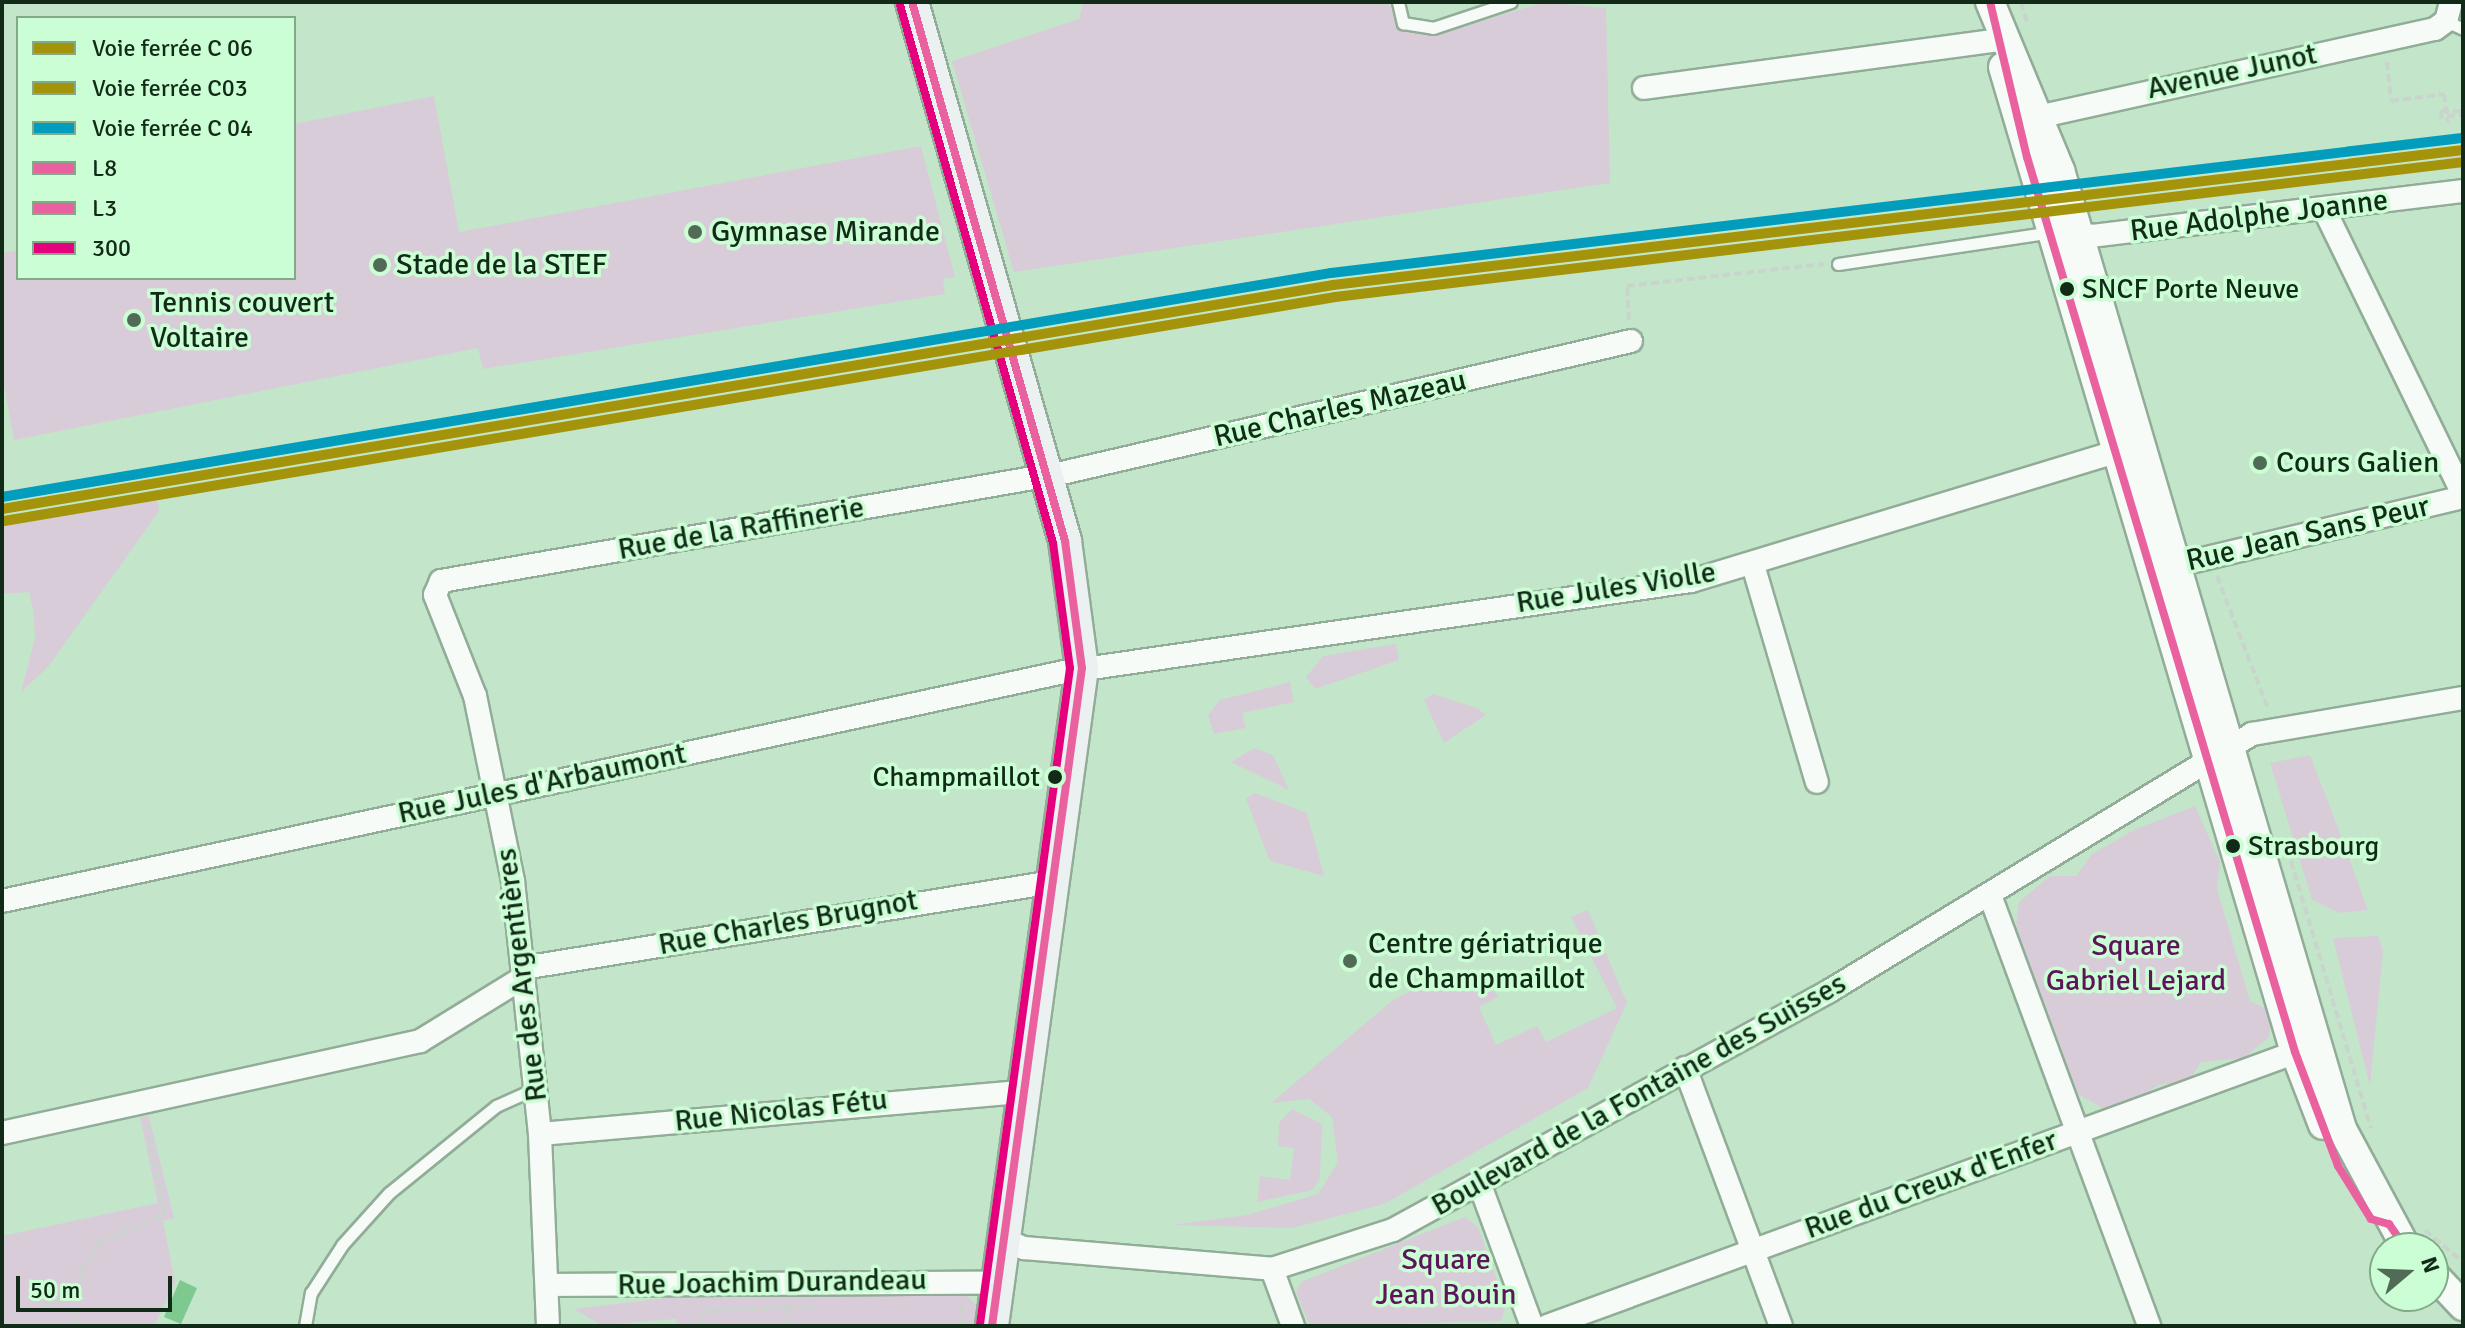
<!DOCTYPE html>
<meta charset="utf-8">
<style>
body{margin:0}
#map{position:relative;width:2465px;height:1328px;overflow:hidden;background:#c3e6ca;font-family:Signika,sans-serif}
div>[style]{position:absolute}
.green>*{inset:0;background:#d8ccd8}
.water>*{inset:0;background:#7ec98f}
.path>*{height:4px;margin-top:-2px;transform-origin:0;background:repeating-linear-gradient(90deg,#c9d4cc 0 8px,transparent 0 12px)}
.roads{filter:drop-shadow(2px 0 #91ac97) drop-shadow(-2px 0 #91ac97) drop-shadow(0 2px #91ac97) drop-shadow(0 -2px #91ac97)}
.service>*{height:11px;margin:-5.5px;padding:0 5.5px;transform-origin:5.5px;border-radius:5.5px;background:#f6fbf7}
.minor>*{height:22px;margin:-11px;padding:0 11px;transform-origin:11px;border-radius:11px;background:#f6fbf7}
.tertiary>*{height:28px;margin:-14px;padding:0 14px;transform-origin:14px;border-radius:14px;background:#f6fbf7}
.secondary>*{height:32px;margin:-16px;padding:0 16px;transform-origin:16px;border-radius:16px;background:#ebf1f1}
.path-bridge>*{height:4px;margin-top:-2px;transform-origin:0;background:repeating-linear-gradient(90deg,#c9d4cc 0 8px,transparent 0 12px)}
.bus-1>*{height:8px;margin:-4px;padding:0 4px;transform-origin:4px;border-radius:4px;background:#ea619f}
.bus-2>*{height:8px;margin:-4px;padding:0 4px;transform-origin:4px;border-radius:4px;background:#ea619f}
.bus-3>*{height:8px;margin:-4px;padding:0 4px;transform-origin:4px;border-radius:4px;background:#e5007d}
.rail-1>*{height:10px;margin:-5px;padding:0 5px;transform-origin:5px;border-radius:5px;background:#a4940c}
.rail-2>*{height:10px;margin:-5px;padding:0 5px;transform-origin:5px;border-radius:5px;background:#a4940c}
.rail-3>*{height:10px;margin:-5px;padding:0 5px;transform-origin:5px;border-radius:5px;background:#029cbc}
.dots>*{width:22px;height:22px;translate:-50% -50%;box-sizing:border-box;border:4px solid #ccfed5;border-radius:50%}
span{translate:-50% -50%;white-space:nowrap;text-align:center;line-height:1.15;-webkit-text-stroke:7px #ccfed5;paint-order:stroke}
.bus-label{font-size:28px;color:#122b18}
.left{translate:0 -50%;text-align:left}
.right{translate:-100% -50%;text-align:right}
.street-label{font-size:30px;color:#122b18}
.poi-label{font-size:30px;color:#122b18}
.park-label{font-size:30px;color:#5c1559}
.frame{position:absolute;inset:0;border:4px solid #122b18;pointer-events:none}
.legend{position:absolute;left:16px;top:16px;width:280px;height:264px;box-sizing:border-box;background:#ccfed5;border:2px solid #82aa89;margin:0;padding:10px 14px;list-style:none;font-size:24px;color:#122b18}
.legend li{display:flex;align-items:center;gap:16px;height:40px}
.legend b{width:40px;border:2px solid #82aa89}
.north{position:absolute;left:2369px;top:1232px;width:80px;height:80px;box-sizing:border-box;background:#ccfed5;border:2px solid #82aa89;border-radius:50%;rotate:71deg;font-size:22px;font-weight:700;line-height:32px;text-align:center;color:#122b18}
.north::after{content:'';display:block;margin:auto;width:28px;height:36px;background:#506c56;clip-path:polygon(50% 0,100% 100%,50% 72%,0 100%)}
.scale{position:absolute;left:16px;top:1276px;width:156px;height:36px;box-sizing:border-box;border:4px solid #122b18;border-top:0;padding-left:10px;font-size:24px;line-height:28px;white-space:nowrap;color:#122b18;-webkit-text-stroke:6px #ccfed5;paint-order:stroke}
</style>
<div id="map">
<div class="green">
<div style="clip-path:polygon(1083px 2px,1388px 2px,1399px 24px,1434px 36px,1545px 2px,1606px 8px,1610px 183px,1014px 272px,952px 61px,1079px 19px)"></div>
<div style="clip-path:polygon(434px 96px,459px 232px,921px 146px,955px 277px,943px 279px,945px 294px,483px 369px,478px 348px,14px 440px,2px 374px,2px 253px,18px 250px,18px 278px,294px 278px,294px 124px)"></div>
<div style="clip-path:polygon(156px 495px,159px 511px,48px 667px,21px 692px,35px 637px,33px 610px,29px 592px,2px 594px,2px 522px)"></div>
<div style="clip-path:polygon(1396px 644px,1399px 660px,1315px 689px,1306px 677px,1323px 656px)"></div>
<div style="clip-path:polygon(1290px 682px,1294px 702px,1242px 713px,1246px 728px,1214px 734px,1208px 715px,1220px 700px)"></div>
<div style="clip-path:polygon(1433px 694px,1477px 708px,1486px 715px,1444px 743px,1424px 700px)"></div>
<div style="clip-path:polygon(1254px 748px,1273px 755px,1289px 790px,1231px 762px)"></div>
<div style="clip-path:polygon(2310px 755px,2329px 804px,2368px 910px,2340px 913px,2312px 900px,2270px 763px)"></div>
<div style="clip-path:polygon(1255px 793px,1307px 813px,1324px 876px,1270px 861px,1246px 799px)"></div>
<div style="clip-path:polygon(2195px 806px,2220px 862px,2217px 889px,2250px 1001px,2272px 1011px,2269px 1037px,2244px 1058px,2201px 1062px,2188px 1082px,2158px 1085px,2120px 1112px,2106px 1110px,2078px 1094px,2044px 1001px,2035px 997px,2016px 923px,2019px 902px,2050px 876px,2076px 876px,2092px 854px,2136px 829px)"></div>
<div style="clip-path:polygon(1588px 910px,1627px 1003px,1588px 1088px,1384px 1204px,1292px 1228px,1171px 1225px,1247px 1215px,1318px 1194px,1338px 1162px,1332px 1117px,1309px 1099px,1271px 1103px,1393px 1000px,1444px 974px,1452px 990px,1486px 975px,1498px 997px,1479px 1007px,1496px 1045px,1537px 1026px,1546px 1042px,1617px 1008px,1571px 917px)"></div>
<div style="clip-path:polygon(2378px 936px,2383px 951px,2370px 1086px,2333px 938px)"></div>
<div style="clip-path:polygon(1292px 1109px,1322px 1124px,1320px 1177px,1313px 1190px,1257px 1202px,1260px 1176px,1290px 1180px,1294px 1148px,1278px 1146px,1279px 1123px)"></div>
<div style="clip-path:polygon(149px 1116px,174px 1218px,163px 1221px,175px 1282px,154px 1326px,2px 1326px,2px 1236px,158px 1203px,140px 1117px)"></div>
<div style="clip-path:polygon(1465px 1217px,1478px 1227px,1506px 1305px,1501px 1321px,1310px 1326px,1296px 1292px,1301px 1282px)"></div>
<div style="clip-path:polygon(959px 1287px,977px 1306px,977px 1326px,677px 1326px,676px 1319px,601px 1325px,574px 1309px,741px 1289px)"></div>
</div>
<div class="water">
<div style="clip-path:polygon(180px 1280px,197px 1288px,181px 1324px,164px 1317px)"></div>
</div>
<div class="path">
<div style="left:2021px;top:2px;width:24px;rotate:73deg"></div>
<div style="left:2387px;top:62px;width:39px;rotate:84deg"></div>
<div style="left:2391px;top:101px;width:53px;rotate:-7.5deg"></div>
<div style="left:2444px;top:94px;width:29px;rotate:82deg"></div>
<div style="left:2441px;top:111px;width:12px;rotate:85deg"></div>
<div style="left:2447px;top:116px;width:16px;rotate:-4deg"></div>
<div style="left:2448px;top:155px;width:7px;rotate:90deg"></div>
<div style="left:2452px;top:155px;width:12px;rotate:85deg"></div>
<div style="left:2453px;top:167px;width:10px;rotate:-6deg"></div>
<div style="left:2452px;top:157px;width:11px;rotate:-5deg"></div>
<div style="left:1629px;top:320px;width:34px;rotate:-93deg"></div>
<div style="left:1627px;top:286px;width:198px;rotate:-6.4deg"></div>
<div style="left:2217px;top:576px;width:142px;rotate:69deg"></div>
<div style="left:2284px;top:838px;width:303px;rotate:73.3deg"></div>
<div style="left:2425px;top:1230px;width:50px;rotate:40.1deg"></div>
<div style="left:43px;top:1305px;width:34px;rotate:-12deg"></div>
<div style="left:962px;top:1305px;width:21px;rotate:87deg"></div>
<div style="left:786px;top:1308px;width:18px;rotate:84deg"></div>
<div style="left:76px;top:1326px;width:55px;rotate:-84.8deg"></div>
<div style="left:81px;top:1271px;width:33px;rotate:-59deg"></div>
<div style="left:98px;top:1243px;width:73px;rotate:-23.4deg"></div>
<div style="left:165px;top:1214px;width:95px;rotate:-101.5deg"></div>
<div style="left:702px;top:1326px;width:15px;rotate:-94deg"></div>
<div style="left:701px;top:1311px;width:113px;rotate:-2deg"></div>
</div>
<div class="roads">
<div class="service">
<div style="left:1398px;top:2px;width:22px;rotate:77deg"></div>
<div style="left:1403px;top:23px;width:30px;rotate:9deg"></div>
<div style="left:1433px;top:28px;width:82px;rotate:-18.4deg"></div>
<div style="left:2446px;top:21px;width:19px;rotate:25deg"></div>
<div style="left:1838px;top:264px;width:215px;rotate:-8.5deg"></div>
<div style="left:305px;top:1326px;width:34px;rotate:-80deg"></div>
<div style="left:311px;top:1293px;width:57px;rotate:-57.1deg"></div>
<div style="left:342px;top:1245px;width:70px;rotate:-47.9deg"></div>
<div style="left:389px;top:1193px;width:138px;rotate:-39.1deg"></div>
<div style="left:496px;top:1106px;width:44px;rotate:-24.2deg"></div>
</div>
<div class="minor">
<div style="left:1644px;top:88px;width:360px;rotate:-7.7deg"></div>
<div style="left:2024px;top:120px;width:421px;rotate:-12.5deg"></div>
<div style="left:2435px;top:29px;width:14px;rotate:-36deg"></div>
<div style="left:2446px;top:21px;width:20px;rotate:-75deg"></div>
<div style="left:2324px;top:209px;width:317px;rotate:64deg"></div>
<div style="left:2069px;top:247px;width:25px;rotate:-27deg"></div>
<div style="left:2091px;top:236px;width:375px;rotate:-6.9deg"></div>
<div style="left:1753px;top:565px;width:226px;rotate:73.6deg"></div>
<div style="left:2161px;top:569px;width:310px;rotate:-13.4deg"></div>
<div style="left:1991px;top:898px;width:456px;rotate:69.7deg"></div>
<div style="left:2px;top:901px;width:1086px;rotate:-12.17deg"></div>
<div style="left:1064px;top:672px;width:634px;rotate:-8.26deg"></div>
<div style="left:1691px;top:581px;width:460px;rotate:-16.9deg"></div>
<div style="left:523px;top:968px;width:537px;rotate:-9.22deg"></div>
<div style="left:1685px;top:1068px;width:275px;rotate:69.6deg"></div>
<div style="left:2px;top:1133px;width:428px;rotate:-12.4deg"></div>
<div style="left:420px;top:1041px;width:122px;rotate:-31.6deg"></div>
<div style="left:540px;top:1134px;width:485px;rotate:-5deg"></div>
<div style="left:1480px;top:1185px;width:150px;rotate:69.8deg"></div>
<div style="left:1000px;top:1238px;width:26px;rotate:23deg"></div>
<div style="left:1024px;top:1248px;width:249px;rotate:4.8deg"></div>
<div style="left:1272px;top:1269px;width:127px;rotate:-17.9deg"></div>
<div style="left:1393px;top:1230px;width:499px;rotate:-28.7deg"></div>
<div style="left:1831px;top:990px;width:493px;rotate:-31.3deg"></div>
<div style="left:2252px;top:734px;width:214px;rotate:-9.7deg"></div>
<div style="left:1272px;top:1269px;width:61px;rotate:69.8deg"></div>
<div style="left:549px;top:1285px;width:445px;rotate:-0.3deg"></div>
<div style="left:548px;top:1326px;width:192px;rotate:-92.4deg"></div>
<div style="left:540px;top:1134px;width:254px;rotate:-96.1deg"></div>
<div style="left:513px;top:881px;width:189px;rotate:-101.6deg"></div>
<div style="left:475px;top:696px;width:109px;rotate:-111.6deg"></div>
<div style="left:435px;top:595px;width:15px;rotate:-67deg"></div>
<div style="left:441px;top:581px;width:630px;rotate:-9.87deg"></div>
<div style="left:1062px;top:473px;width:584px;rotate:-13.06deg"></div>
<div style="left:1547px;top:1326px;width:812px;rotate:-20.09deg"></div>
</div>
<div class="tertiary">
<div style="left:1990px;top:2px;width:182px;rotate:67.4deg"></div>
<div style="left:2060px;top:170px;width:1000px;rotate:73.61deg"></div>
<div style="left:2342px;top:1129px;width:135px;rotate:61.7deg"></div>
<div style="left:2003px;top:67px;width:1027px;rotate:73.49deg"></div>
<div style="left:2295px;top:1052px;width:78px;rotate:69deg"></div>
<div style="left:2433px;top:1274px;width:44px;rotate:46.8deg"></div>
</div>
<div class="secondary">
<div style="left:912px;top:2px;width:560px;rotate:74.15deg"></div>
<div style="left:1065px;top:541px;width:128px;rotate:82.4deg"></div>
<div style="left:1082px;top:668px;width:664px;rotate:97.79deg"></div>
</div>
</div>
<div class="path-bridge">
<div style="left:2441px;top:111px;width:22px"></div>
<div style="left:2448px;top:162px;width:15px;rotate:-8deg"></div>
</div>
<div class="bus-1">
<div style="left:1990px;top:2px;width:159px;rotate:76.6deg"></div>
<div style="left:2027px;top:157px;width:934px;rotate:73.33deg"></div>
<div style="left:2295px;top:1052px;width:122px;rotate:69.3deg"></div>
<div style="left:2338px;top:1166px;width:62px;rotate:58.1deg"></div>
<div style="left:2371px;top:1219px;width:19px;rotate:16deg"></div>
<div style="left:2389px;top:1224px;width:29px;rotate:55deg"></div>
</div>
<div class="bus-2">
<div style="left:912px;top:2px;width:560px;rotate:74.15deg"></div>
<div style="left:1065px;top:541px;width:128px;rotate:82.4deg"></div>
<div style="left:1082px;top:668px;width:664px;rotate:97.79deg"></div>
</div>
<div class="bus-3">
<div style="left:900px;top:5px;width:559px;rotate:74.12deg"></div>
<div style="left:1053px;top:543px;width:126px;rotate:82.3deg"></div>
<div style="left:1070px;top:668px;width:662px;rotate:97.81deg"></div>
</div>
<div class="rail-1">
<div style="left:2px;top:509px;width:1350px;rotate:-9.55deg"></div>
<div style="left:1333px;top:285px;width:1138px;rotate:-6.81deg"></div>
</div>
<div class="rail-2">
<div style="left:4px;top:521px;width:1350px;rotate:-9.55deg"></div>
<div style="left:1335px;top:297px;width:1136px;rotate:-6.82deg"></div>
</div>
<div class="rail-3">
<div style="left:2px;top:497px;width:1348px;rotate:-9.57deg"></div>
<div style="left:1331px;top:273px;width:1139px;rotate:-6.81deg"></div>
</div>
<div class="dots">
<div style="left:695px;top:232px;background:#506c56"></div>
<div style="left:380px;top:265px;background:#506c56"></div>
<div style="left:2067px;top:289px;background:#122b18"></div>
<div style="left:134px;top:320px;background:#506c56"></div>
<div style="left:2260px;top:463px;background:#506c56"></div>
<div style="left:1055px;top:777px;background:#122b18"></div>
<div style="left:2233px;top:846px;background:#122b18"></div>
<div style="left:1350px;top:961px;background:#506c56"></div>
</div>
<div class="bus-label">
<span class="left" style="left:2082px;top:289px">SNCF Porte Neuve</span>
<span class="right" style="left:1040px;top:777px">Champmaillot</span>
<span class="left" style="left:2248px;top:846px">Strasbourg</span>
</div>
<div class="street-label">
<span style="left:2232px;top:72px;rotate:-12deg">Avenue Junot</span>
<span style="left:2259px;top:216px;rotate:-7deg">Rue Adolphe Joanne</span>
<span style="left:1340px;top:409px;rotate:-13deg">Rue Charles Mazeau</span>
<span style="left:741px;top:529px;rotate:-10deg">Rue de la Raffinerie</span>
<span style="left:2308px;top:534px;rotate:-13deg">Rue Jean Sans Peur</span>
<span style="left:1616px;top:588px;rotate:-9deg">Rue Jules Violle</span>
<span style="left:542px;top:784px;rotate:-12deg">Rue Jules d'Arbaumont</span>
<span style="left:788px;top:923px;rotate:-10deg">Rue Charles Brugnot</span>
<span style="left:522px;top:975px;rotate:-97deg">Rue des Argentières</span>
<span style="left:1639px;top:1095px;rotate:-29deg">Boulevard de la Fontaine des Suisses</span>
<span style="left:781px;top:1111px;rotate:-6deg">Rue Nicolas Fétu</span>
<span style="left:1931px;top:1185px;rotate:-20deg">Rue du Creux d'Enfer</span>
<span style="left:772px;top:1283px;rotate:-1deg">Rue Joachim Durandeau</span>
</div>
<div class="poi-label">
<span class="left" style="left:711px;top:232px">Gymnase Mirande</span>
<span class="left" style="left:396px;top:265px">Stade de la STEF</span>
<span class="left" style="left:150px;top:320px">Tennis couvert<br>Voltaire</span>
<span class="left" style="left:2276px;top:463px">Cours Galien</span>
<span class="left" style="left:1368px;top:961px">Centre gériatrique<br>de Champmaillot</span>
</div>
<div class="park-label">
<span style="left:2136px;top:963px">Square<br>Gabriel Lejard</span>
<span style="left:1446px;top:1277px">Square<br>Jean Bouin</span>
</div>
<div class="frame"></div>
<ul class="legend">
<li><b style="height:10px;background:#a4940c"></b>Voie ferrée C 06</li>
<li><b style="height:10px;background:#a4940c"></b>Voie ferrée C03</li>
<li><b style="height:10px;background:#029cbc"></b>Voie ferrée C 04</li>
<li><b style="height:10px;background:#ea619f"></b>L8</li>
<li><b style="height:10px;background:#ea619f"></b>L3</li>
<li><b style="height:10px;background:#e5007d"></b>300</li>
</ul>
<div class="north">N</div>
<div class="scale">50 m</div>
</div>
